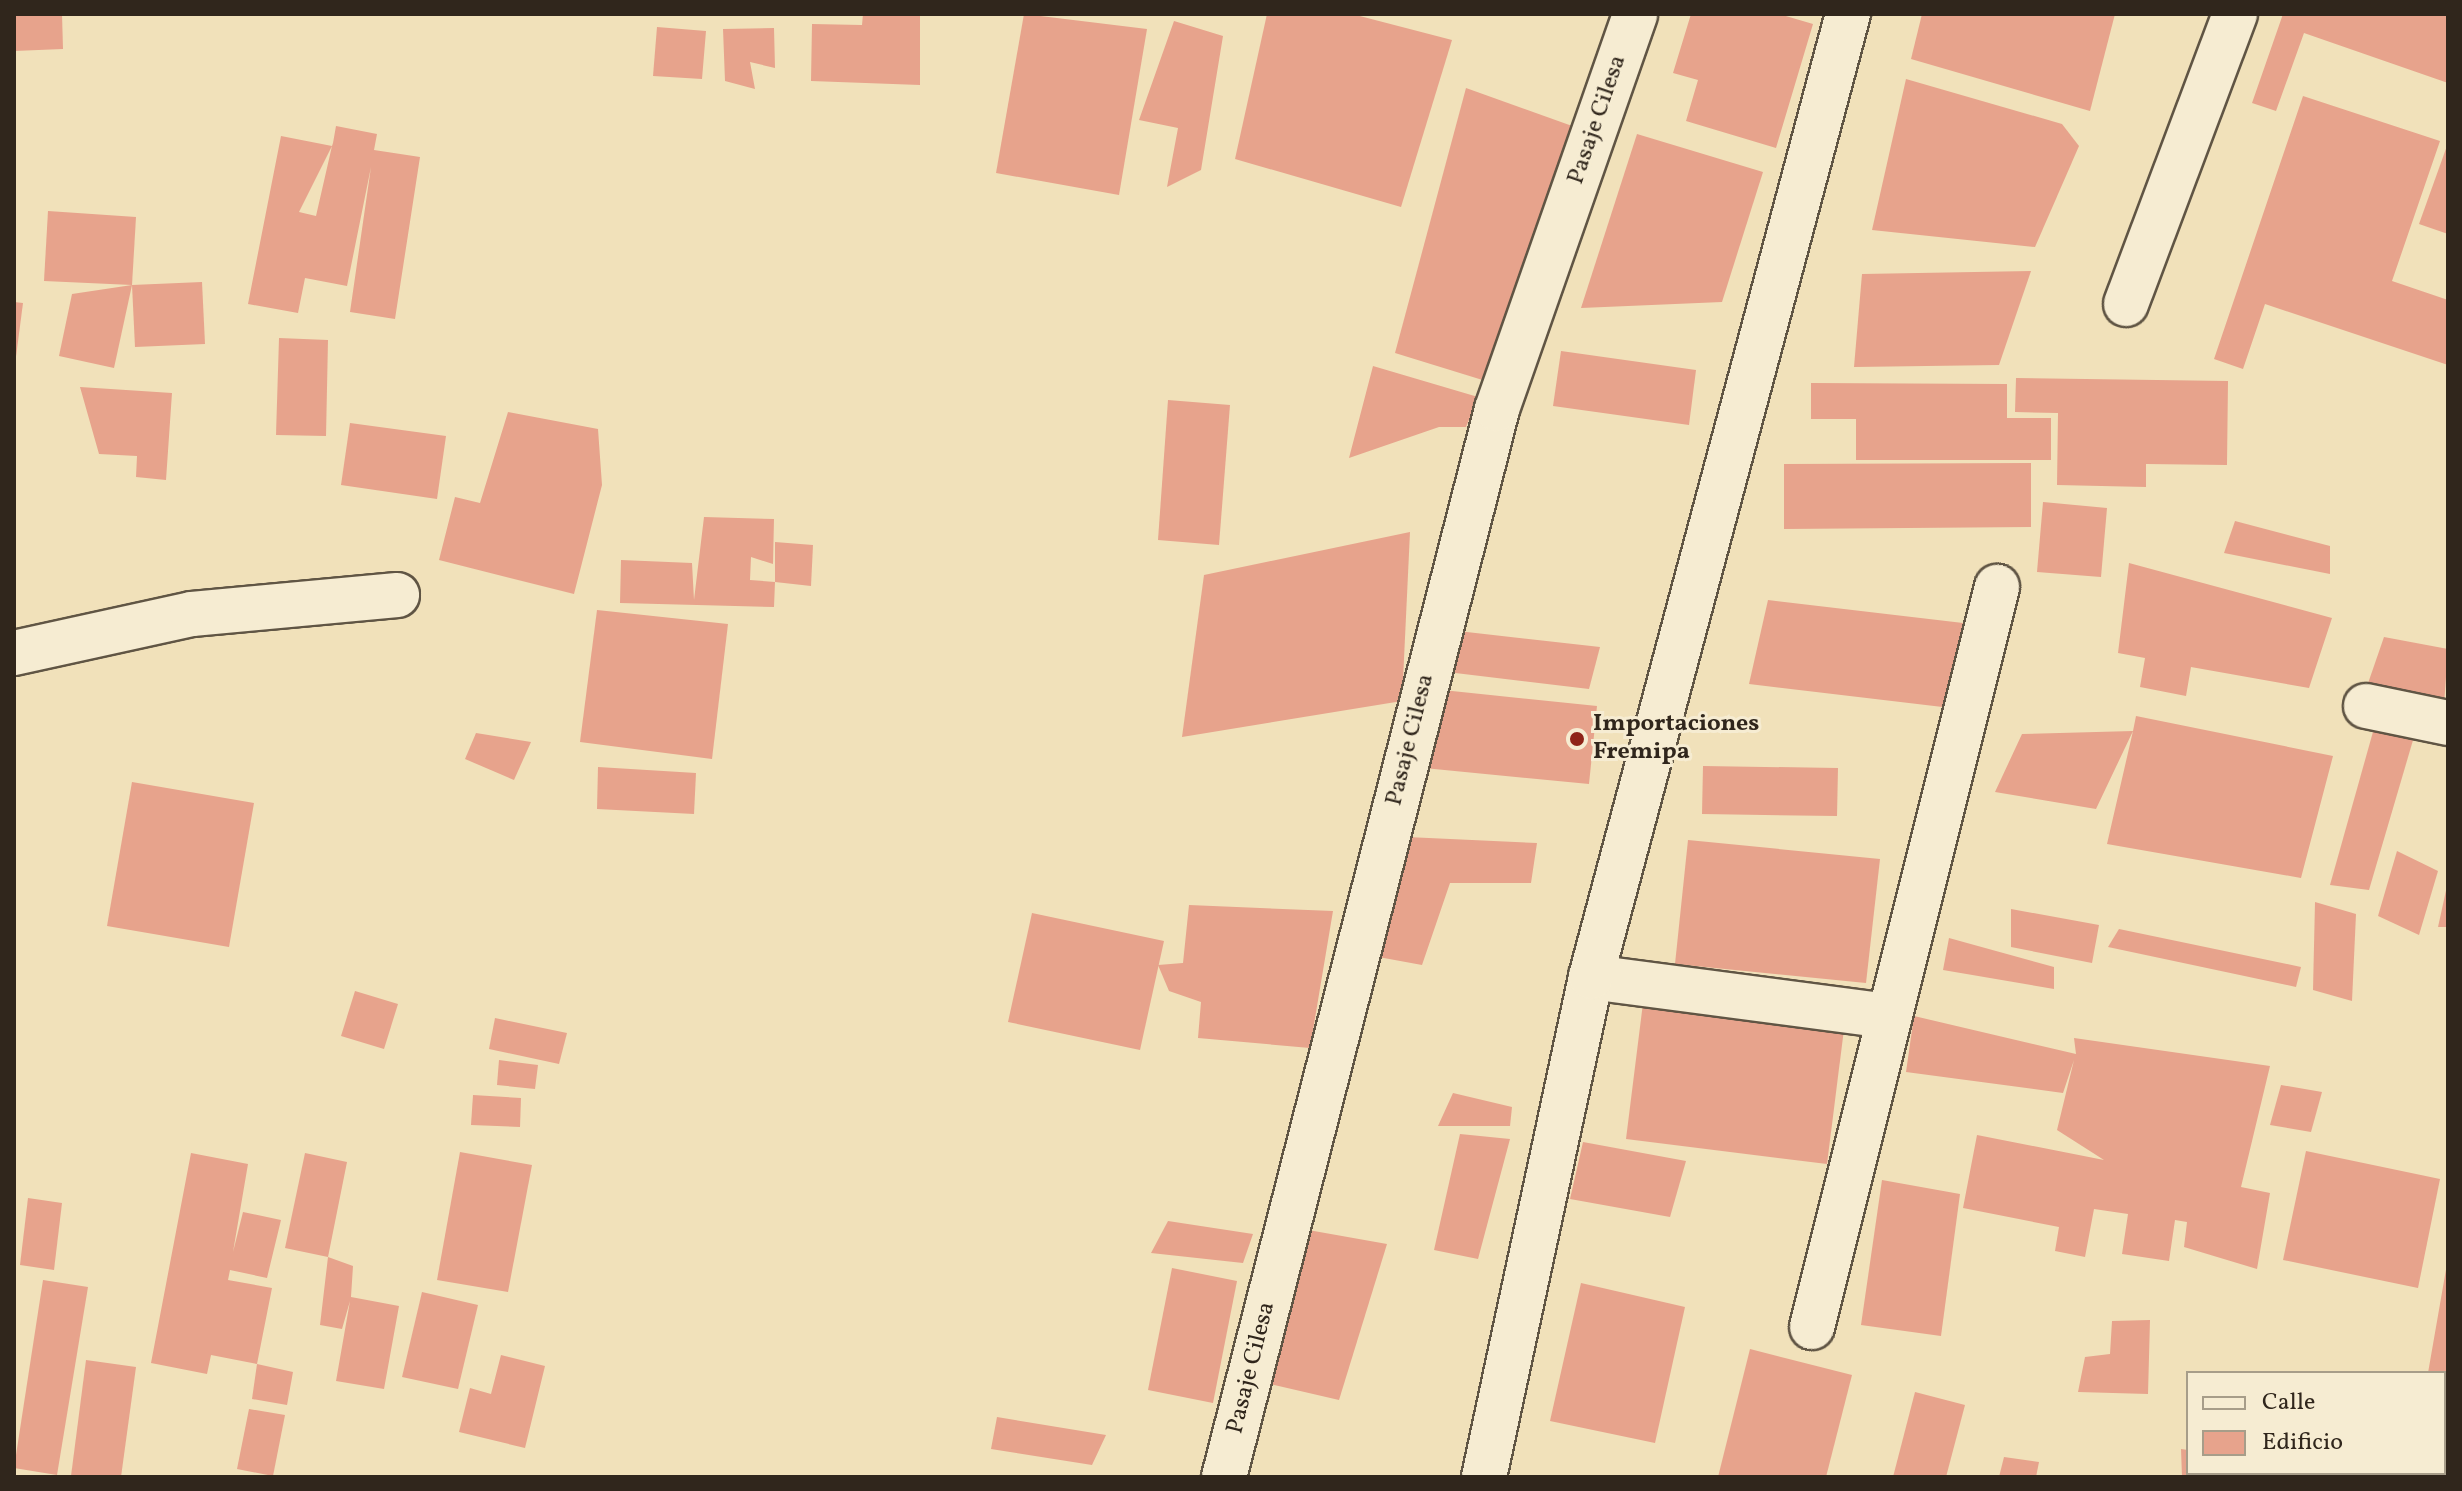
<!DOCTYPE html>
<style>
body{margin:0}
#map{position:relative;width:2462px;height:1491px;overflow:hidden;background:#f1e1ba;font-family:Vollkorn,serif}
div>[style]{position:absolute}
.building>*{inset:0;background:#e7a38c}
.roads{filter:drop-shadow(2px 0 #605544) drop-shadow(-2px 0 #605544) drop-shadow(0 2px #605544) drop-shadow(0 -2px #605544)}
.minor>*{height:44px;margin:-22px;padding:0 22px;transform-origin:22px;border-radius:22px;background:#f6ecd2}
.dots>*{width:22px;height:22px;translate:-50% -50%;box-sizing:border-box;border:4px solid #f6ecd2;border-radius:50%}
span{translate:-50% -50%;white-space:nowrap;text-align:center;line-height:1.15;-webkit-text-stroke:6px #f6ecd2;paint-order:stroke}
.street-label{font-size:24px;color:#30261c}
.poi-label{font-size:24px;color:#30261c;font-weight:700}
.left{translate:0 -50%;text-align:left}
.frame{position:absolute;inset:0;border:16px solid #30261c;pointer-events:none}
.legend{position:absolute;left:2186px;top:1371px;width:260px;height:104px;box-sizing:border-box;background:#f6ecd2;border:2px solid #a79d89;margin:0;padding:10px 14px;list-style:none;font-size:24px;color:#30261c}
.legend li{display:flex;align-items:center;gap:16px;height:40px}
.legend b{width:40px;border:2px solid #a79d89}
</style>
<div id="map">
<div class="building">
<div style="clip-path:polygon(14px 14px,62px 14px,63px 49px,14px 51px)"></div>
<div style="clip-path:polygon(863px 14px,920px 14px,920px 85px,811px 81px,812px 24px,862px 25px)"></div>
<div style="clip-path:polygon(1024px 14px,1147px 29px,1119px 195px,996px 173px)"></div>
<div style="clip-path:polygon(1267px 14px,1352px 14px,1452px 40px,1401px 207px,1235px 159px)"></div>
<div style="clip-path:polygon(1691px 14px,1779px 14px,1813px 24px,1776px 148px,1686px 121px,1698px 80px,1673px 73px)"></div>
<div style="clip-path:polygon(1922px 14px,2115px 14px,2090px 111px,1911px 59px)"></div>
<div style="clip-path:polygon(2283px 14px,2448px 14px,2448px 83px,2304px 33px,2276px 111px,2252px 103px)"></div>
<div style="clip-path:polygon(1174px 21px,1223px 36px,1201px 170px,1167px 187px,1178px 128px,1139px 120px)"></div>
<div style="clip-path:polygon(657px 27px,706px 31px,702px 79px,653px 76px)"></div>
<div style="clip-path:polygon(774px 28px,775px 68px,750px 62px,755px 89px,725px 81px,723px 29px)"></div>
<div style="clip-path:polygon(1906px 79px,2062px 124px,2079px 146px,2035px 247px,1872px 230px)"></div>
<div style="clip-path:polygon(1466px 88px,1575px 127px,1489px 382px,1395px 353px)"></div>
<div style="clip-path:polygon(2303px 96px,2440px 141px,2392px 281px,2448px 300px,2448px 365px,2265px 304px,2243px 369px,2214px 359px)"></div>
<div style="clip-path:polygon(336px 126px,377px 134px,374px 150px,420px 157px,395px 319px,350px 312px,371px 167px,347px 286px,305px 278px,298px 313px,248px 304px,281px 136px,332px 146px,299px 212px,316px 216px,332px 146px,333px 143px)"></div>
<div style="clip-path:polygon(1637px 134px,1763px 172px,1722px 302px,1581px 308px)"></div>
<div style="clip-path:polygon(2448px 143px,2448px 234px,2419px 224px)"></div>
<div style="clip-path:polygon(48px 211px,136px 217px,132px 285px,44px 281px)"></div>
<div style="clip-path:polygon(2031px 271px,1999px 365px,1854px 367px,1862px 274px)"></div>
<div style="clip-path:polygon(202px 282px,205px 344px,135px 347px,132px 285px)"></div>
<div style="clip-path:polygon(132px 285px,114px 368px,59px 356px,72px 294px)"></div>
<div style="clip-path:polygon(14px 302px,23px 303px,14px 372px)"></div>
<div style="clip-path:polygon(279px 338px,328px 340px,326px 436px,276px 435px)"></div>
<div style="clip-path:polygon(1561px 351px,1696px 370px,1689px 425px,1553px 406px)"></div>
<div style="clip-path:polygon(1373px 366px,1478px 397px,1466px 427px,1439px 427px,1349px 458px)"></div>
<div style="clip-path:polygon(2016px 378px,2228px 381px,2227px 465px,2146px 464px,2146px 487px,2057px 485px,2058px 413px,2015px 412px)"></div>
<div style="clip-path:polygon(1811px 383px,2007px 384px,2007px 418px,2051px 418px,2051px 460px,1856px 460px,1856px 419px,1811px 419px)"></div>
<div style="clip-path:polygon(80px 387px,172px 393px,166px 480px,136px 477px,137px 456px,99px 454px)"></div>
<div style="clip-path:polygon(1168px 400px,1230px 405px,1219px 545px,1158px 540px)"></div>
<div style="clip-path:polygon(508px 412px,598px 429px,602px 485px,574px 594px,439px 560px,455px 497px,480px 503px)"></div>
<div style="clip-path:polygon(350px 423px,446px 436px,437px 499px,341px 485px)"></div>
<div style="clip-path:polygon(2031px 463px,2031px 527px,1784px 529px,1784px 464px)"></div>
<div style="clip-path:polygon(2043px 502px,2107px 508px,2101px 577px,2037px 572px)"></div>
<div style="clip-path:polygon(704px 517px,774px 519px,773px 564px,751px 557px,750px 580px,775px 582px,774px 607px,620px 603px,621px 560px,692px 563px,694px 600px)"></div>
<div style="clip-path:polygon(2235px 521px,2330px 546px,2330px 574px,2224px 553px)"></div>
<div style="clip-path:polygon(1410px 532px,1402px 701px,1182px 737px,1204px 575px)"></div>
<div style="clip-path:polygon(775px 542px,813px 545px,811px 586px,775px 582px)"></div>
<div style="clip-path:polygon(2129px 563px,2332px 618px,2309px 688px,2191px 667px,2186px 696px,2140px 687px,2145px 658px,2118px 653px)"></div>
<div style="clip-path:polygon(1768px 600px,1963px 623px,1951px 708px,1749px 684px)"></div>
<div style="clip-path:polygon(597px 610px,728px 624px,712px 759px,580px 742px)"></div>
<div style="clip-path:polygon(1458px 631px,1600px 647px,1589px 689px,1447px 672px)"></div>
<div style="clip-path:polygon(2384px 637px,2448px 649px,2444px 705px,2365px 692px)"></div>
<div style="clip-path:polygon(1433px 689px,1597px 706px,1589px 784px,1424px 768px)"></div>
<div style="clip-path:polygon(2378px 714px,2416px 730px,2369px 890px,2330px 885px)"></div>
<div style="clip-path:polygon(2136px 716px,2333px 756px,2301px 878px,2107px 844px,2133px 731px,2096px 809px,1995px 792px,2022px 734px,2133px 731px)"></div>
<div style="clip-path:polygon(476px 733px,531px 742px,514px 780px,465px 759px)"></div>
<div style="clip-path:polygon(1703px 766px,1838px 768px,1837px 816px,1702px 814px)"></div>
<div style="clip-path:polygon(598px 767px,696px 773px,694px 814px,597px 809px)"></div>
<div style="clip-path:polygon(132px 782px,254px 803px,229px 947px,107px 926px)"></div>
<div style="clip-path:polygon(1407px 837px,1537px 843px,1531px 883px,1450px 883px,1422px 965px,1373px 956px)"></div>
<div style="clip-path:polygon(1688px 840px,1880px 859px,1866px 983px,1675px 964px)"></div>
<div style="clip-path:polygon(2397px 851px,2438px 871px,2419px 935px,2378px 916px)"></div>
<div style="clip-path:polygon(2447px 886px,2448px 927px,2438px 927px)"></div>
<div style="clip-path:polygon(2315px 902px,2356px 914px,2352px 1001px,2313px 990px)"></div>
<div style="clip-path:polygon(1189px 905px,1333px 911px,1310px 1048px,1198px 1038px,1201px 1002px,1169px 991px,1158px 965px,1183px 963px)"></div>
<div style="clip-path:polygon(2011px 909px,2099px 925px,2092px 963px,2011px 947px)"></div>
<div style="clip-path:polygon(1032px 913px,1164px 941px,1140px 1050px,1008px 1022px)"></div>
<div style="clip-path:polygon(2119px 929px,2301px 967px,2296px 987px,2108px 947px)"></div>
<div style="clip-path:polygon(1949px 938px,2054px 967px,2054px 989px,1943px 970px)"></div>
<div style="clip-path:polygon(355px 991px,398px 1004px,384px 1049px,341px 1036px)"></div>
<div style="clip-path:polygon(1643px 1003px,1844px 1029px,1827px 1164px,1626px 1139px)"></div>
<div style="clip-path:polygon(1914px 1016px,2076px 1054px,2074px 1038px,2270px 1066px,2241px 1187px,2270px 1193px,2257px 1269px,2184px 1247px,2187px 1222px,2175px 1220px,2169px 1261px,2122px 1254px,2128px 1214px,2094px 1209px,2085px 1257px,2055px 1251px,2059px 1227px,1963px 1208px,1977px 1135px,2104px 1160px,2057px 1130px,2074px 1060px,2063px 1093px,1906px 1072px)"></div>
<div style="clip-path:polygon(495px 1018px,567px 1033px,559px 1064px,489px 1049px)"></div>
<div style="clip-path:polygon(499px 1060px,538px 1065px,535px 1089px,497px 1085px)"></div>
<div style="clip-path:polygon(2281px 1085px,2322px 1092px,2311px 1132px,2270px 1125px)"></div>
<div style="clip-path:polygon(1453px 1093px,1512px 1107px,1510px 1126px,1438px 1126px)"></div>
<div style="clip-path:polygon(473px 1095px,521px 1098px,520px 1127px,471px 1125px)"></div>
<div style="clip-path:polygon(1460px 1134px,1510px 1139px,1478px 1259px,1434px 1250px)"></div>
<div style="clip-path:polygon(1583px 1142px,1686px 1161px,1670px 1217px,1570px 1199px)"></div>
<div style="clip-path:polygon(2306px 1151px,2440px 1179px,2418px 1288px,2283px 1260px)"></div>
<div style="clip-path:polygon(460px 1152px,532px 1165px,508px 1292px,437px 1280px)"></div>
<div style="clip-path:polygon(191px 1153px,248px 1164px,233px 1252px,243px 1212px,281px 1220px,267px 1278px,230px 1270px,228px 1280px,272px 1288px,257px 1364px,211px 1355px,207px 1374px,151px 1363px)"></div>
<div style="clip-path:polygon(305px 1153px,347px 1162px,328px 1257px,285px 1248px)"></div>
<div style="clip-path:polygon(1882px 1180px,1960px 1194px,1941px 1336px,1861px 1325px)"></div>
<div style="clip-path:polygon(28px 1198px,62px 1203px,54px 1270px,20px 1265px)"></div>
<div style="clip-path:polygon(1168px 1221px,1253px 1234px,1243px 1263px,1151px 1253px)"></div>
<div style="clip-path:polygon(1297px 1228px,1387px 1244px,1339px 1400px,1257px 1381px)"></div>
<div style="clip-path:polygon(328px 1257px,353px 1266px,351px 1297px,399px 1306px,384px 1389px,336px 1381px,350px 1301px,342px 1329px,320px 1325px)"></div>
<div style="clip-path:polygon(2448px 1258px,2448px 1388px,2444px 1373px,2428px 1373px)"></div>
<div style="clip-path:polygon(1172px 1268px,1237px 1281px,1213px 1403px,1148px 1390px)"></div>
<div style="clip-path:polygon(43px 1280px,88px 1287px,57px 1475px,14px 1468px)"></div>
<div style="clip-path:polygon(1581px 1283px,1685px 1307px,1655px 1443px,1550px 1421px)"></div>
<div style="clip-path:polygon(422px 1292px,478px 1305px,458px 1389px,402px 1377px)"></div>
<div style="clip-path:polygon(2150px 1320px,2148px 1394px,2078px 1392px,2085px 1357px,2110px 1354px,2112px 1321px)"></div>
<div style="clip-path:polygon(1750px 1349px,1852px 1375px,1826px 1477px,1718px 1477px)"></div>
<div style="clip-path:polygon(501px 1355px,545px 1366px,525px 1448px,459px 1432px,470px 1388px,491px 1394px)"></div>
<div style="clip-path:polygon(86px 1360px,136px 1367px,121px 1477px,71px 1476px)"></div>
<div style="clip-path:polygon(257px 1364px,293px 1372px,287px 1405px,252px 1399px)"></div>
<div style="clip-path:polygon(1915px 1392px,1965px 1405px,1946px 1477px,1893px 1477px)"></div>
<div style="clip-path:polygon(249px 1409px,285px 1415px,273px 1476px,237px 1469px)"></div>
<div style="clip-path:polygon(997px 1417px,1106px 1435px,1092px 1465px,991px 1449px)"></div>
<div style="clip-path:polygon(2181px 1449px,2188px 1450px,2188px 1473px,2214px 1477px,2182px 1477px)"></div>
<div style="clip-path:polygon(2004px 1457px,2039px 1462px,2036px 1477px,1999px 1477px)"></div>
</div>
<div class="roads">
<div class="minor">
<div style="left:2126px;top:304px;width:310px;rotate:-69.4deg"></div>
<div style="left:14px;top:653px;width:182px;rotate:-12.4deg"></div>
<div style="left:192px;top:614px;width:206px;rotate:-5.3deg"></div>
<div style="left:2366px;top:706px;width:84px;rotate:11.7deg"></div>
<div style="left:1591px;top:977px;width:301px;rotate:7.5deg"></div>
<div style="left:1812px;top:1327px;width:763px;rotate:-75.96deg"></div>
<div style="left:1224px;top:1477px;width:1102px;rotate:-75.66deg"></div>
<div style="left:1497px;top:409px;width:418px;rotate:-70.7deg"></div>
<div style="left:1484px;top:1477px;width:511px;rotate:-77.92deg"></div>
<div style="left:1591px;top:977px;width:997px;rotate:-75.06deg"></div>
</div>
</div>
<div class="dots">
<div style="left:1577px;top:739px;background:#8f2418"></div>
</div>
<div class="street-label">
<span style="left:1598px;top:120px;rotate:-71deg">Pasaje Cilesa</span>
<span style="left:1411px;top:740px;rotate:-76deg">Pasaje Cilesa</span>
<span style="left:1252px;top:1368px;rotate:-76deg">Pasaje Cilesa</span>
</div>
<div class="poi-label">
<span class="left" style="left:1593px;top:739px">Importaciones<br>Fremipa</span>
</div>
<div class="frame"></div>
<ul class="legend">
<li><b style="height:10px;background:#f6ecd2"></b>Calle</li>
<li><b style="height:22px;background:#e7a38c"></b>Edificio</li>
</ul>
</div>
